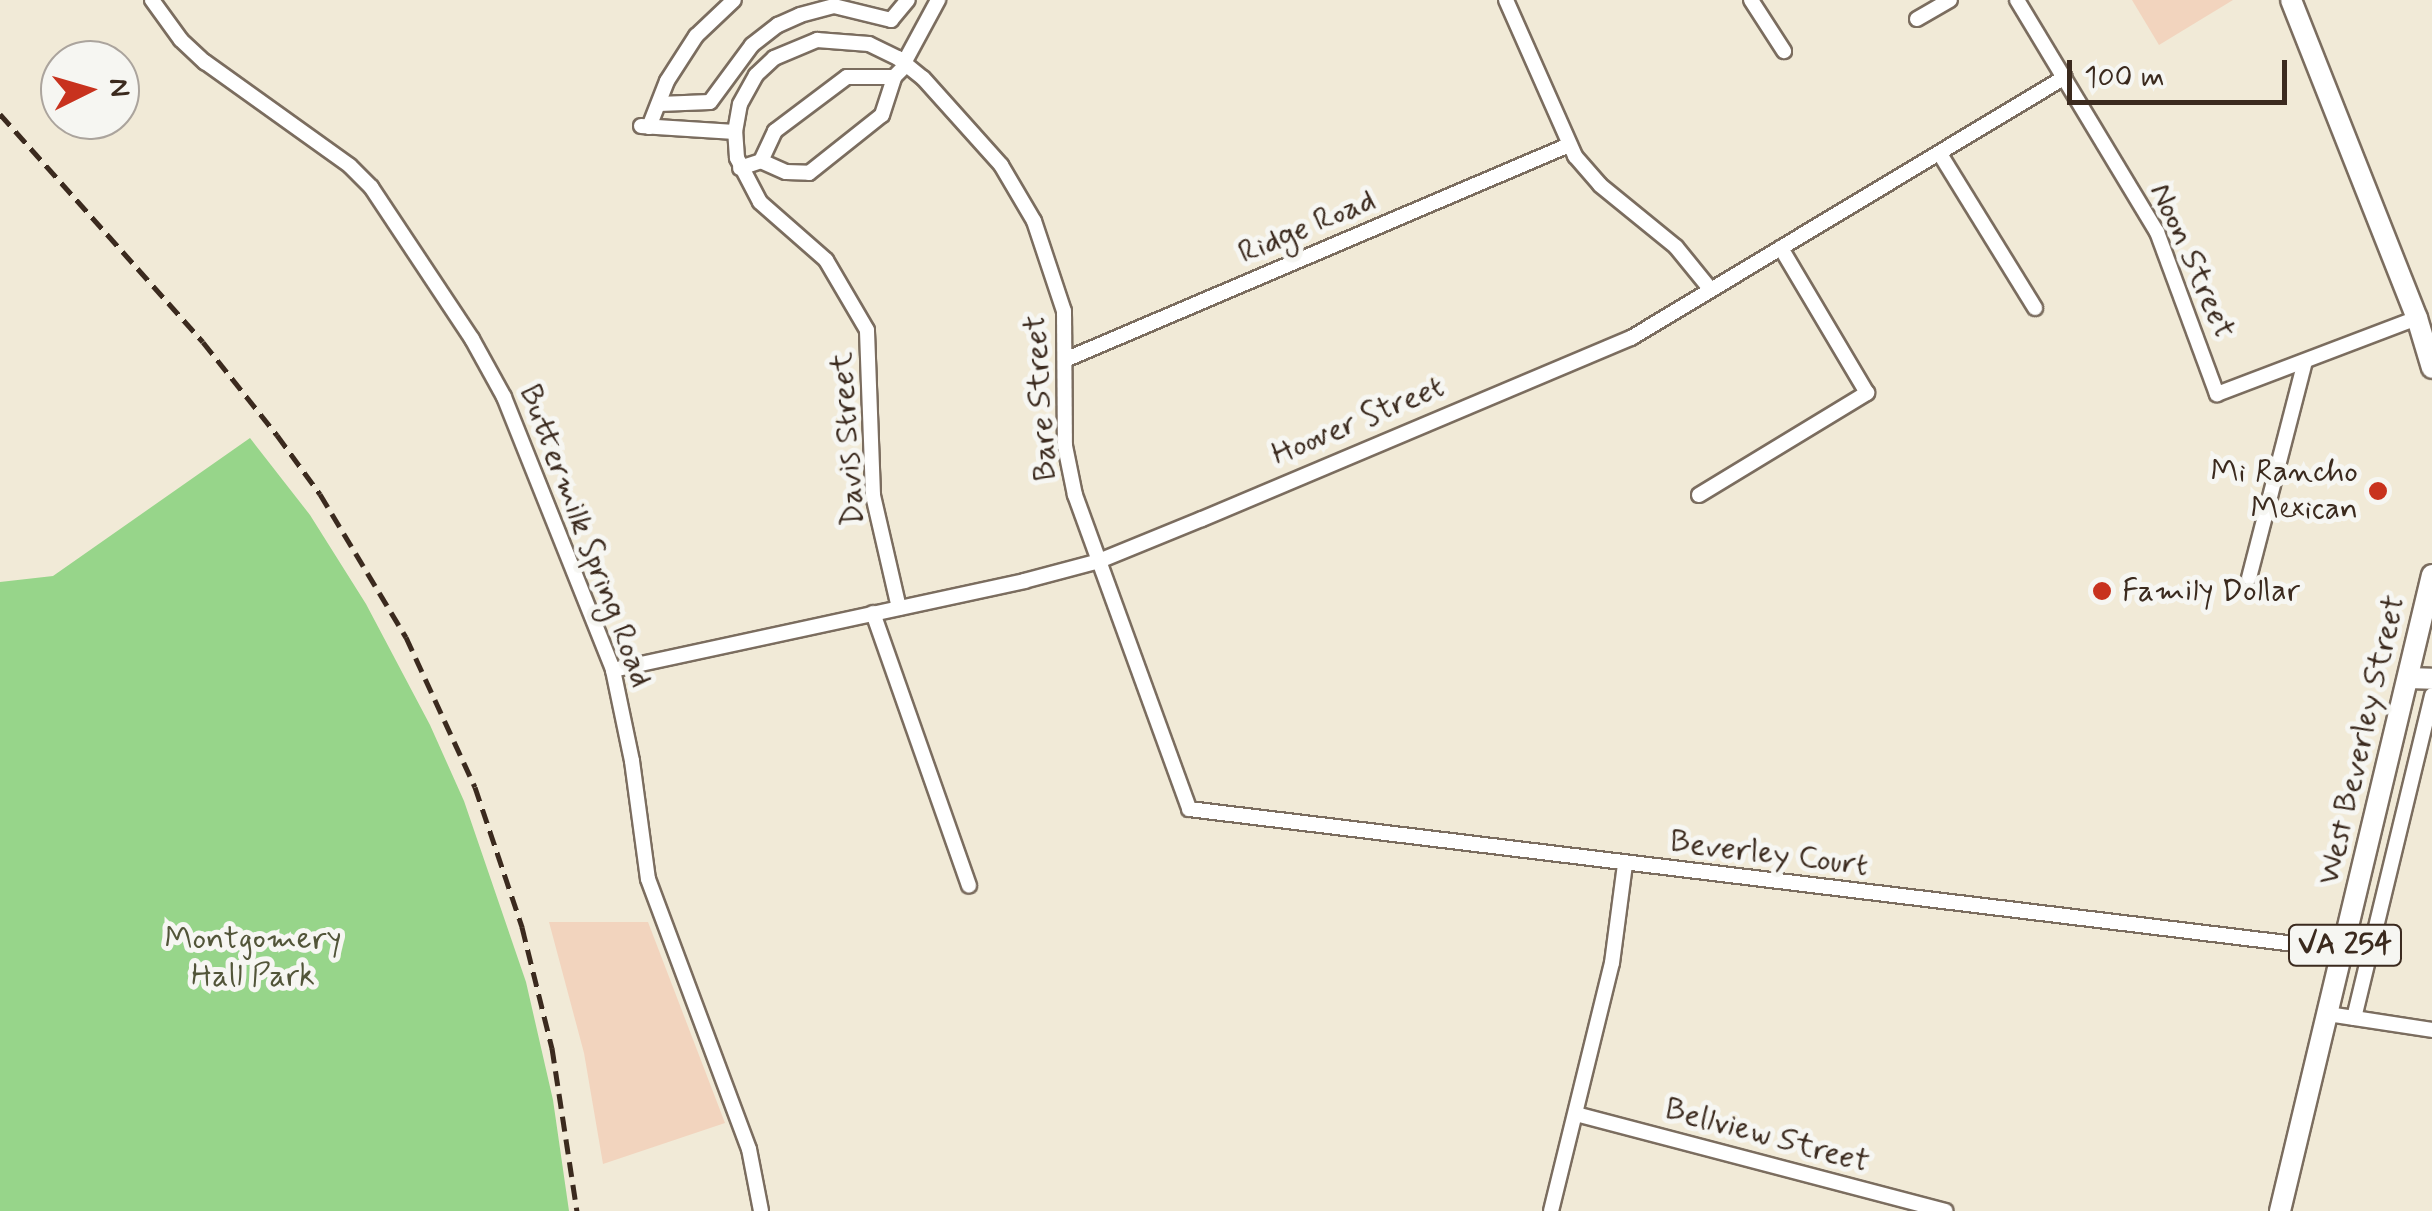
<!DOCTYPE html>
<style>
body{margin:0}
#map{position:relative;width:2432px;height:1211px;overflow:hidden;background:#f1ead7;font-family:Mynerve,sans-serif}
div>[style]{position:absolute}
.built>*{inset:0;background:#f2d4be}
.green>*{inset:0;background:#97d58a}
.roads{filter:drop-shadow(2px 0 #7b6d5f) drop-shadow(-2px 0 #7b6d5f) drop-shadow(0 2px #7b6d5f) drop-shadow(0 -2px #7b6d5f)}
.street>*{height:14px;margin:-7px;padding:0 7px;transform-origin:7px;border-radius:7px;background:#fff}
.secondary>*{height:20px;margin:-10px;padding:0 10px;transform-origin:10px;border-radius:10px;background:#fff}
.primary>*{height:20px;margin:-10px;padding:0 10px;transform-origin:10px;border-radius:10px;background:#fff}
.rail>*{height:5px;margin-top:-2.5px;transform-origin:0;background:repeating-linear-gradient(90deg,#3b2a1e 0 15px,transparent 0 23px)}
.dots>*{width:28px;height:28px;translate:-50% -50%;box-sizing:border-box;border:5px solid #f6f6f2;border-radius:50%}
span{translate:-50% -50%;white-space:nowrap;text-align:center;line-height:1.15;-webkit-text-stroke:10px #f6f6f2;paint-order:stroke}
.shield-label span{padding:2px 8px;background:#f6f6f2;border:2px solid;border-radius:8px;-webkit-text-stroke-width:0}
.shield-label{font-size:30px;color:#3b2a1e;font-weight:700}
.street-label{font-size:32px;color:#3b2a1e}
.poi-label{font-size:32px;color:#3b2a1e}
.right{translate:-100% -50%;text-align:right}
.left{translate:0 -50%;text-align:left}
.park-label{font-size:32px;color:#525539}
.north{position:absolute;left:40px;top:40px;width:100px;height:100px;box-sizing:border-box;background:#f6f6f2;border:2px solid #aba49d;border-radius:50%;rotate:85deg;font-size:28px;font-weight:700;line-height:40px;text-align:center;color:#3b2a1e}
.north::after{content:'';display:block;margin:auto;width:35px;height:45px;background:#c8321e;clip-path:polygon(50% 0,100% 100%,50% 72%,0 100%)}
.scale{position:absolute;left:2067px;top:60px;width:220px;height:45px;box-sizing:border-box;border:5px solid #3b2a1e;border-top:0;padding-left:12px;font-size:30px;line-height:35px;white-space:nowrap;color:#3b2a1e;-webkit-text-stroke:8px #f6f6f2;paint-order:stroke}
</style>
<div id="map">
<div class="built">
<div style="clip-path:polygon(2132px 0,2233px 0,2159px 45px)"></div>
<div style="clip-path:polygon(549px 922px,648px 922px,725px 1123px,603px 1164px,584px 1053px)"></div>
</div>
<div class="green">
<div style="clip-path:polygon(250px 438px,310px 515px,366px 604px,430px 725px,464px 801px,526px 982px,553px 1100px,569px 1211px,0 1211px,0 582px,53px 576px)"></div>
</div>
<div class="roads">
<div class="street">
<div style="left:152px;top:0;width:49px;rotate:54.1deg"></div>
<div style="left:181px;top:40px;width:33px;rotate:43deg"></div>
<div style="left:205px;top:62px;width:178px;rotate:35.6deg"></div>
<div style="left:350px;top:166px;width:30px;rotate:45deg"></div>
<div style="left:371px;top:187px;width:182px;rotate:56.4deg"></div>
<div style="left:472px;top:339px;width:66px;rotate:61.1deg"></div>
<div style="left:504px;top:397px;width:294px;rotate:68.2deg"></div>
<div style="left:613px;top:670px;width:93px;rotate:78.2deg"></div>
<div style="left:632px;top:761px;width:119px;rotate:82.3deg"></div>
<div style="left:648px;top:879px;width:288px;rotate:69.5deg"></div>
<div style="left:749px;top:1149px;width:63px;rotate:79deg"></div>
<div style="left:1506px;top:0;width:171px;rotate:66.1deg"></div>
<div style="left:1575px;top:156px;width:38px;rotate:49deg"></div>
<div style="left:1600px;top:185px;width:98px;rotate:39.2deg"></div>
<div style="left:1676px;top:247px;width:55px;rotate:50.9deg"></div>
<div style="left:1751px;top:0;width:61px;rotate:57.1deg"></div>
<div style="left:2017px;top:0;width:271px;rotate:58.9deg"></div>
<div style="left:2157px;top:232px;width:173px;rotate:69.7deg"></div>
<div style="left:2217px;top:394px;width:214px;rotate:-20.8deg"></div>
<div style="left:1917px;top:19px;width:38px;rotate:-30deg"></div>
<div style="left:904px;top:63px;width:72px;rotate:-61.6deg"></div>
<div style="left:659px;top:104px;width:51px;rotate:-2.2deg"></div>
<div style="left:710px;top:102px;width:71px;rotate:-53.6deg"></div>
<div style="left:752px;top:45px;width:33px;rotate:-38deg"></div>
<div style="left:778px;top:25px;width:24px;rotate:-24deg"></div>
<div style="left:800px;top:15px;width:35px;rotate:-15deg"></div>
<div style="left:834px;top:6px;width:59px;rotate:13.8deg"></div>
<div style="left:891px;top:20px;width:26px;rotate:-50deg"></div>
<div style="left:641px;top:126px;width:94px;rotate:3.7deg"></div>
<div style="left:649px;top:127px;width:49px;rotate:-68.6deg"></div>
<div style="left:667px;top:81px;width:54px;rotate:-57.2deg"></div>
<div style="left:696px;top:36px;width:52px;rotate:-43.5deg"></div>
<div style="left:1940px;top:154px;width:181px;rotate:58.3deg"></div>
<div style="left:761px;top:161px;width:33px;rotate:-65deg"></div>
<div style="left:775px;top:131px;width:90px;rotate:-36.9deg"></div>
<div style="left:847px;top:77px;width:47px"></div>
<div style="left:740px;top:168px;width:22px;rotate:-18deg"></div>
<div style="left:761px;top:161px;width:27px;rotate:24deg"></div>
<div style="left:786px;top:172px;width:23px;rotate:2deg"></div>
<div style="left:809px;top:173px;width:93px;rotate:-38.5deg"></div>
<div style="left:882px;top:115px;width:40px;rotate:-72deg"></div>
<div style="left:894px;top:77px;width:17px;rotate:-45deg"></div>
<div style="left:1067px;top:359px;width:546px;rotate:-23.09deg"></div>
<div style="left:1699px;top:495px;width:197px;rotate:-31.3deg"></div>
<div style="left:1867px;top:393px;width:169px;rotate:-120.7deg"></div>
<div style="left:2249px;top:578px;width:223px;rotate:-75.5deg"></div>
<div style="left:899px;top:608px;width:116px;rotate:-103deg"></div>
<div style="left:873px;top:495px;width:165px;rotate:-92.1deg"></div>
<div style="left:867px;top:330px;width:81px;rotate:-120.4deg"></div>
<div style="left:826px;top:260px;width:88px;rotate:-138.7deg"></div>
<div style="left:760px;top:202px;width:50px;rotate:-117.6deg"></div>
<div style="left:737px;top:158px;width:26px;rotate:-94deg"></div>
<div style="left:735px;top:132px;width:28px;rotate:-80deg"></div>
<div style="left:740px;top:104px;width:33px;rotate:-61deg"></div>
<div style="left:756px;top:75px;width:25px;rotate:-43deg"></div>
<div style="left:774px;top:58px;width:47px;rotate:-22.7deg"></div>
<div style="left:817px;top:40px;width:52px;rotate:4.4deg"></div>
<div style="left:869px;top:44px;width:32px;rotate:26deg"></div>
<div style="left:898px;top:58px;width:32px;rotate:39deg"></div>
<div style="left:923px;top:78px;width:117px;rotate:48.1deg"></div>
<div style="left:1001px;top:165px;width:65px;rotate:59.5deg"></div>
<div style="left:1034px;top:221px;width:95px;rotate:71.6deg"></div>
<div style="left:1064px;top:311px;width:135px;rotate:89.6deg"></div>
<div style="left:1065px;top:446px;width:50px;rotate:78.5deg"></div>
<div style="left:1075px;top:495px;width:334px;rotate:70deg"></div>
<div style="left:1189px;top:809px;width:1164px;rotate:6.96deg"></div>
<div style="left:873px;top:613px;width:289px;rotate:70.6deg"></div>
<div style="left:613px;top:670px;width:421px;rotate:-12.2deg"></div>
<div style="left:1024px;top:581px;width:78px;rotate:-14.9deg"></div>
<div style="left:1099px;top:561px;width:111px;rotate:-22.2deg"></div>
<div style="left:1202px;top:519px;width:466px;rotate:-22.9deg"></div>
<div style="left:1631px;top:338px;width:506px;rotate:-31.02deg"></div>
<div style="left:2328px;top:1014px;width:105px;rotate:8.7deg"></div>
<div style="left:2354px;top:1018px;width:332px;rotate:-76.4deg"></div>
<div style="left:1576px;top:1114px;width:382px;rotate:14.7deg"></div>
<div style="left:1551px;top:1211px;width:255px;rotate:-76.2deg"></div>
<div style="left:1612px;top:963px;width:100px;rotate:-82.5deg"></div>
</div>
<div class="secondary">
<div style="left:2408px;top:678px;width:24px;rotate:2deg"></div>
</div>
<div class="primary">
<div style="left:2291px;top:0;width:342px;rotate:68.4deg"></div>
<div style="left:2417px;top:318px;width:52px;rotate:73.3deg"></div>
<div style="left:2280px;top:1211px;width:654px;rotate:-76.56deg"></div>
</div>
</div>
<div class="rail">
<div style="left:0;top:114px;width:305px;rotate:48.3deg"></div>
<div style="left:203px;top:342px;width:119px;rotate:51.5deg"></div>
<div style="left:277px;top:435px;width:73px;rotate:53.9deg"></div>
<div style="left:320px;top:494px;width:167px;rotate:59deg"></div>
<div style="left:406px;top:637px;width:165px;rotate:65.3deg"></div>
<div style="left:475px;top:787px;width:148px;rotate:71.4deg"></div>
<div style="left:522px;top:927px;width:125px;rotate:76.1deg"></div>
<div style="left:552px;top:1048px;width:165px;rotate:81.3deg"></div>
</div>
<div class="dots">
<div style="left:2378px;top:491px;background:#c8321e"></div>
<div style="left:2102px;top:591px;background:#c8321e"></div>
</div>
<div class="shield-label">
<span style="left:2345px;top:945px">VA 254</span>
</div>
<div class="street-label">
<span style="left:1307px;top:227px;rotate:-23deg">Ridge Road</span>
<span style="left:2192px;top:261px;rotate:66deg">Noon Street</span>
<span style="left:1041px;top:398px;rotate:-94deg">Bare Street</span>
<span style="left:1358px;top:421px;rotate:-23deg">Hoover Street</span>
<span style="left:848px;top:439px;rotate:-94deg">Davis Street</span>
<span style="left:585px;top:536px;rotate:69deg">Buttermilk Spring Road</span>
<span style="left:2362px;top:740px;rotate:-77deg">West Beverley Street</span>
<span style="left:1769px;top:854px;rotate:7deg">Beverley Court</span>
<span style="left:1767px;top:1136px;rotate:15deg">Bellview Street</span>
</div>
<div class="poi-label">
<span class="right" style="left:2358px;top:491px">Mi Rancho<br>Mexican</span>
<span class="left" style="left:2122px;top:591px">Family Dollar</span>
</div>
<div class="park-label">
<span style="left:253px;top:958px">Montgomery<br>Hall Park</span>
</div>
<div class="north">N</div>
<div class="scale">100 m</div>
</div>
